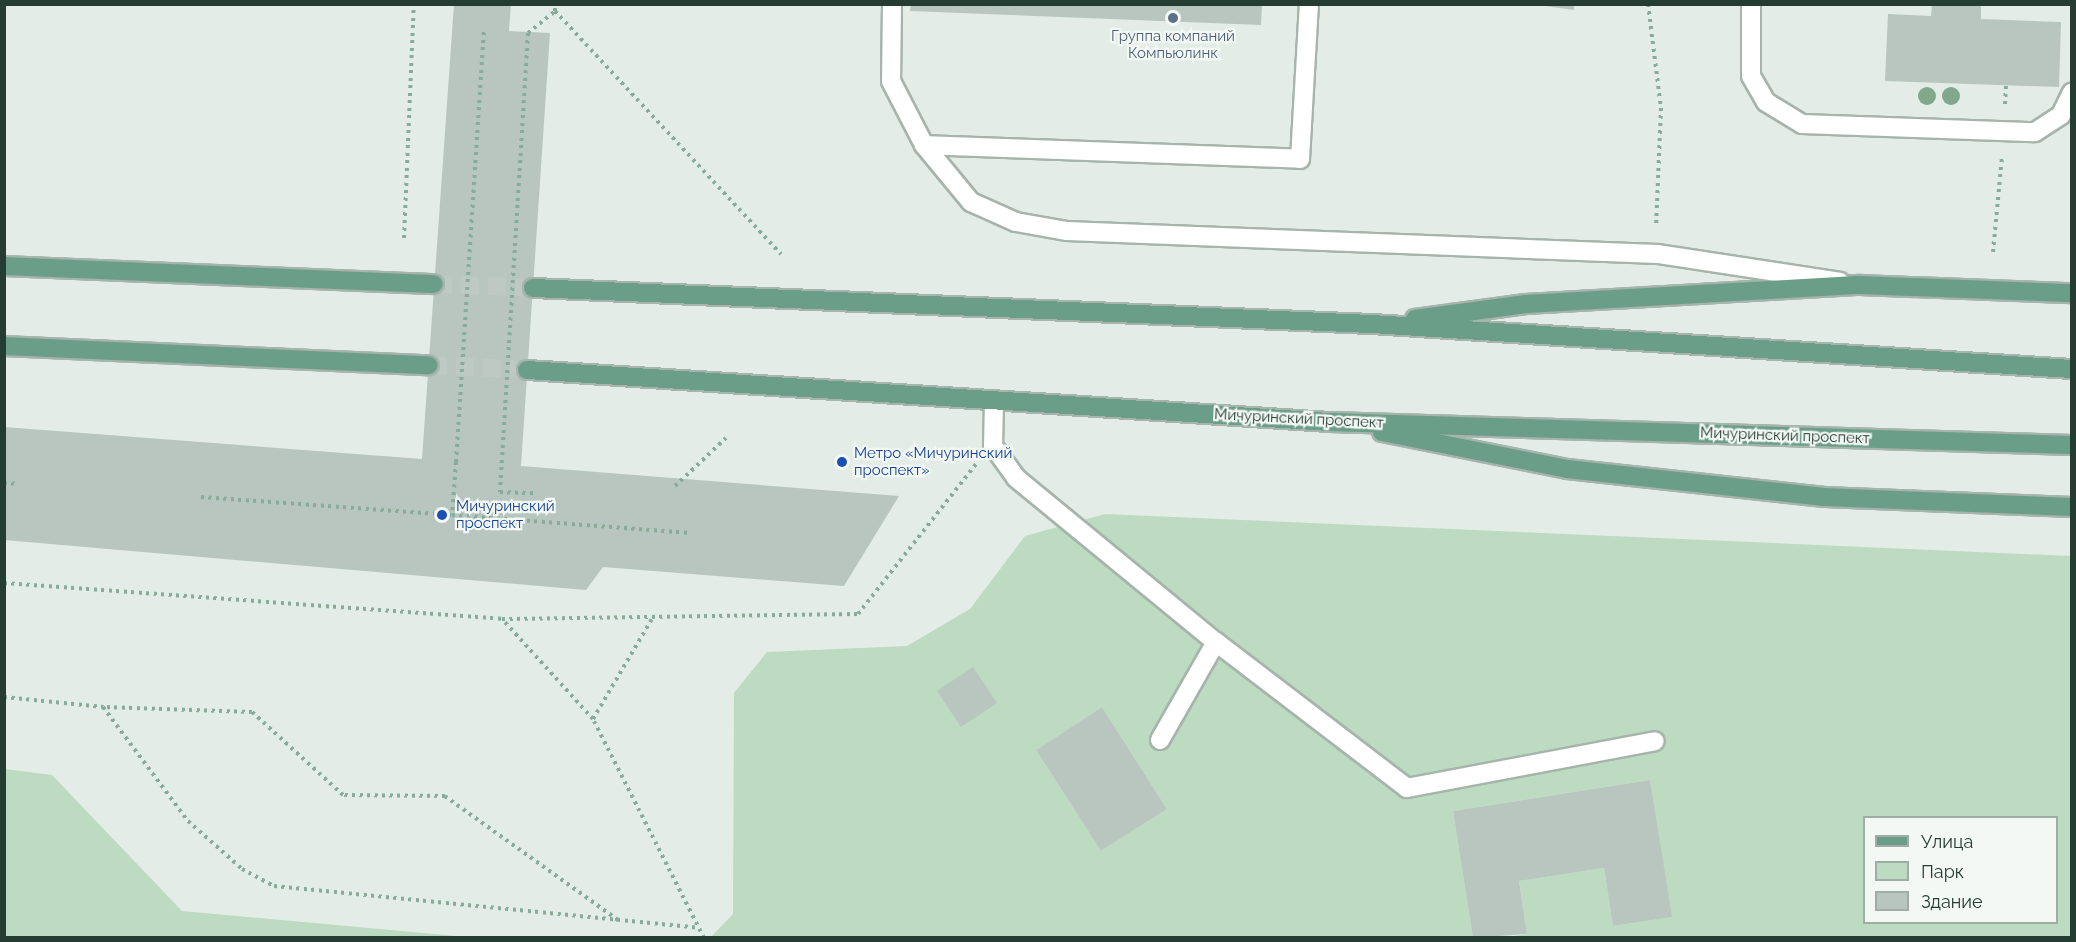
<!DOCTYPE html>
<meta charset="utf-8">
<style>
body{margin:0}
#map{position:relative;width:2076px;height:942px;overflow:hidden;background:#e3ece6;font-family:Raleway,sans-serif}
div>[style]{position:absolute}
.green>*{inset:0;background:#bddbc0}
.building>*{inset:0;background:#b8c6bf}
.major-tunnel>*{height:18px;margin-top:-9px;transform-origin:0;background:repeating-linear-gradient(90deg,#bdc9c2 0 18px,transparent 0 27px)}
.path>*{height:4px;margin-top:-2px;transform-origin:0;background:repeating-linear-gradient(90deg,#85ad9a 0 3px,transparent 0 7.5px)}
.roads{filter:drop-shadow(2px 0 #a6b4ac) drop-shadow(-2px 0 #a6b4ac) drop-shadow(0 2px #a6b4ac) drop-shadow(0 -2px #a6b4ac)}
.minor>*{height:18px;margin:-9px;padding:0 9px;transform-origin:9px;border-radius:9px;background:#fff}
.major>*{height:18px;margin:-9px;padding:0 9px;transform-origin:9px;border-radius:9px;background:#6a9e88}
.path-bridge>*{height:4px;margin-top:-2px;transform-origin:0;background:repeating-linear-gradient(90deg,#85ad9a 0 3px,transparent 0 7.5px)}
.trees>*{width:18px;height:18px;margin:-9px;border-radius:50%;background:#81a88a}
.dots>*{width:16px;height:16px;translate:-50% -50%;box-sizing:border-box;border:3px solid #f3f8f5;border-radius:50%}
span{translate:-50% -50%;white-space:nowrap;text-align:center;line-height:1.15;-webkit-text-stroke:4.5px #f3f8f5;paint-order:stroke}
.service-label{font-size:15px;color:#4e5e75}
.street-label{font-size:15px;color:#243c31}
.transit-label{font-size:15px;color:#164399}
.left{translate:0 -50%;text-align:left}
.frame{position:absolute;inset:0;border:6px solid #243c31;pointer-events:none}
.legend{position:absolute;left:1863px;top:816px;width:195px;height:108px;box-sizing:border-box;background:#f3f8f5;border:2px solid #a0ada7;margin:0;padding:8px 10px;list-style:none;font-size:18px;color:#243c31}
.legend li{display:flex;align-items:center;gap:12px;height:30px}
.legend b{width:30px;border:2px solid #a0ada7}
</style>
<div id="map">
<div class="green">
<div style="clip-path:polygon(evenodd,1105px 514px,2071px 556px,2071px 937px,1507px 937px,1527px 934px,1519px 881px,1604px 868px,1613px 926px,1671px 917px,1650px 780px,1453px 811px,1473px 937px,710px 938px,733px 914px,734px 693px,767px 652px,907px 646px,970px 609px,1025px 536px,1105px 514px,1102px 707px,1167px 809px,1101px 851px,1036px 750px,1102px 707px,1105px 514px,1864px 818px,2056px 818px,2056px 922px,1864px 922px,1864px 818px)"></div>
<div style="clip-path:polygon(5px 769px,52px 775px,182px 911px,467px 937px,5px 937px)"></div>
</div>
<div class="building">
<div style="clip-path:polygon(454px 4px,511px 4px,509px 31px,550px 33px,521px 466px,899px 496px,844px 586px,603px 567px,586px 590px,4px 540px,4px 427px,422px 459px)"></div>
<div style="clip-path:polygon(911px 4px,1262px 4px,1261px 25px,910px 11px)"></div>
<div style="clip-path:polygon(1531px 4px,1574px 4px,1574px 10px)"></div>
<div style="clip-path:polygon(1932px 4px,1981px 4px,1981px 19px,2061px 22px,2059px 87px,1885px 81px,1888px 14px,1931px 16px)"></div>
<div style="clip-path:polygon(973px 667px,997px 703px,961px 727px,937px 691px)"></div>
<div style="clip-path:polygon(1102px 707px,1167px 809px,1101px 851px,1036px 750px)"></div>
<div style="clip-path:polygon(1650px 780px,1672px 917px,1613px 926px,1604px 868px,1519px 881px,1527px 934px,1473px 938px,1453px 811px)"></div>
</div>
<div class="major-tunnel">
<div style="left:434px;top:284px;width:99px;rotate:2.3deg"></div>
<div style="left:429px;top:365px;width:98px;rotate:2.9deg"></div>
</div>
<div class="path">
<div style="left:1648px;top:4px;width:105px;rotate:82.9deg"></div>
<div style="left:1661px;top:108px;width:119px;rotate:92.4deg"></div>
<div style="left:555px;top:11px;width:332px;rotate:47.1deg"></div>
<div style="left:528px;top:33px;width:35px;rotate:-39deg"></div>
<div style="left:555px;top:11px;width:7px;rotate:-90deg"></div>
<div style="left:2005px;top:104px;width:19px;rotate:-87deg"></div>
<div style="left:404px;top:238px;width:234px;rotate:-87.6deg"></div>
<div style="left:1993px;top:252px;width:95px;rotate:-84.6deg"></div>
<div style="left:456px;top:462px;width:53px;rotate:94.3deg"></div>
<div style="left:452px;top:515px;width:239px;rotate:4.3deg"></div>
<div style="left:4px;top:483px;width:15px;rotate:4deg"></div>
<div style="left:675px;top:486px;width:70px;rotate:-43.3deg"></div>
<div style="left:201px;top:497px;width:252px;rotate:4.1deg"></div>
<div style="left:4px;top:583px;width:499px;rotate:4.1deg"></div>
<div style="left:4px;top:697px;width:100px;rotate:5.8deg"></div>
<div style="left:593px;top:719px;width:118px;rotate:-59.5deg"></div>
<div style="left:618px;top:920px;width:213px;rotate:-144.4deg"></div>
<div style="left:445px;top:796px;width:102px;rotate:-179.4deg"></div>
<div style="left:343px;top:795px;width:123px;rotate:-137.6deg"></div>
<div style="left:252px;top:712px;width:149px;rotate:-178.1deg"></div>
<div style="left:103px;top:707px;width:142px;rotate:53.3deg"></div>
<div style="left:188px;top:821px;width:72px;rotate:41.6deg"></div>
<div style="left:242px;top:869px;width:36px;rotate:28deg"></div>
<div style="left:274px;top:886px;width:427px;rotate:5.6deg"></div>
<div style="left:704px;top:938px;width:246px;rotate:-116.9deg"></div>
<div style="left:593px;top:719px;width:135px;rotate:-132.3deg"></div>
<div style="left:502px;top:619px;width:356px;rotate:-0.8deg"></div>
<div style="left:858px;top:614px;width:191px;rotate:-51.8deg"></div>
</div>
<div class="roads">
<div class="minor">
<div style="left:892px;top:4px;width:77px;rotate:90.7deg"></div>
<div style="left:891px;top:81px;width:72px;rotate:62.7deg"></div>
<div style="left:924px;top:145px;width:74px;rotate:50.5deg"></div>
<div style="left:971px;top:202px;width:49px;rotate:24deg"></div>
<div style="left:1016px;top:222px;width:52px;rotate:10deg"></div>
<div style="left:1067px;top:231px;width:591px;rotate:2.23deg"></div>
<div style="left:1658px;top:254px;width:184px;rotate:8.7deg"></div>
<div style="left:1751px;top:4px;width:72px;rotate:90deg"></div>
<div style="left:1751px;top:76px;width:30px;rotate:60deg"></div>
<div style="left:1766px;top:102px;width:42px;rotate:31.4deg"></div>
<div style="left:1802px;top:124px;width:233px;rotate:2deg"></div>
<div style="left:2035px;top:132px;width:31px;rotate:-33deg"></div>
<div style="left:2061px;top:115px;width:25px;rotate:-64deg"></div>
<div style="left:924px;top:145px;width:376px;rotate:2.1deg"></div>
<div style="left:1300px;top:159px;width:155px;rotate:-86.7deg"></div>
<div style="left:994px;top:400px;width:46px;rotate:91.2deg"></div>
<div style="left:993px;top:446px;width:39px;rotate:54deg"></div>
<div style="left:1016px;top:478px;width:259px;rotate:39.4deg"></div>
<div style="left:1216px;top:642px;width:240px;rotate:37.4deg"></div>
<div style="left:1407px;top:788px;width:252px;rotate:-10.7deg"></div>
<div style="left:1160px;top:740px;width:113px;rotate:-60.3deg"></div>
</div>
<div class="major">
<div style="left:4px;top:266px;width:430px;rotate:2.4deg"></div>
<div style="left:533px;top:288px;width:840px;rotate:2.46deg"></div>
<div style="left:1372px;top:324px;width:701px;rotate:3.68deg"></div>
<div style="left:1415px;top:319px;width:112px;rotate:-7.7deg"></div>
<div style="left:1526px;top:304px;width:335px;rotate:-3.3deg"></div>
<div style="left:1860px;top:285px;width:212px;rotate:2.2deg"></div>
<div style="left:4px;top:346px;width:425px;rotate:2.6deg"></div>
<div style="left:527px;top:370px;width:805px;rotate:3.71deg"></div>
<div style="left:1330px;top:422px;width:742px;rotate:1.78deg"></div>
<div style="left:1382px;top:432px;width:189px;rotate:11.3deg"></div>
<div style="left:1567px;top:469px;width:259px;rotate:6.2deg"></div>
<div style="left:1824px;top:497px;width:248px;rotate:2.3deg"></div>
</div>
</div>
<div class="path-bridge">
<div style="left:528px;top:33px;width:460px;rotate:93.5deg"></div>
<div style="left:500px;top:492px;width:34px;rotate:2deg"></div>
<div style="left:456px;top:462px;width:434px;rotate:-86.3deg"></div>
</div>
<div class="trees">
<div style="left:1927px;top:96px"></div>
<div style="left:1951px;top:96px"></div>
</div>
<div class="dots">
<div style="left:1173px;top:18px;background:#5c6f8a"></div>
<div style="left:842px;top:462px;background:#1a4fb4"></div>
<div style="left:442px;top:515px;background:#1a4fb4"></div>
</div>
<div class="service-label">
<span style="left:1173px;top:45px">Группа компаний<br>Компьюлинк</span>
</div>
<div class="street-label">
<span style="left:1299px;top:419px;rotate:3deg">Мичуринский проспект</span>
<span style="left:1785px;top:436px;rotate:2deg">Мичуринский проспект</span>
</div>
<div class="transit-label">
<span class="left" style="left:854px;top:462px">Метро «Мичуринский<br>проспект»</span>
<span class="left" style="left:456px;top:515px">Мичуринский<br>проспект</span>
</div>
<div class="frame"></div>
<ul class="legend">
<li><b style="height:8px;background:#6a9e88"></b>Улица</li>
<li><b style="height:16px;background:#bddbc0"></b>Парк</li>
<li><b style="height:16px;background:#b8c6bf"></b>Здание</li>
</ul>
</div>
